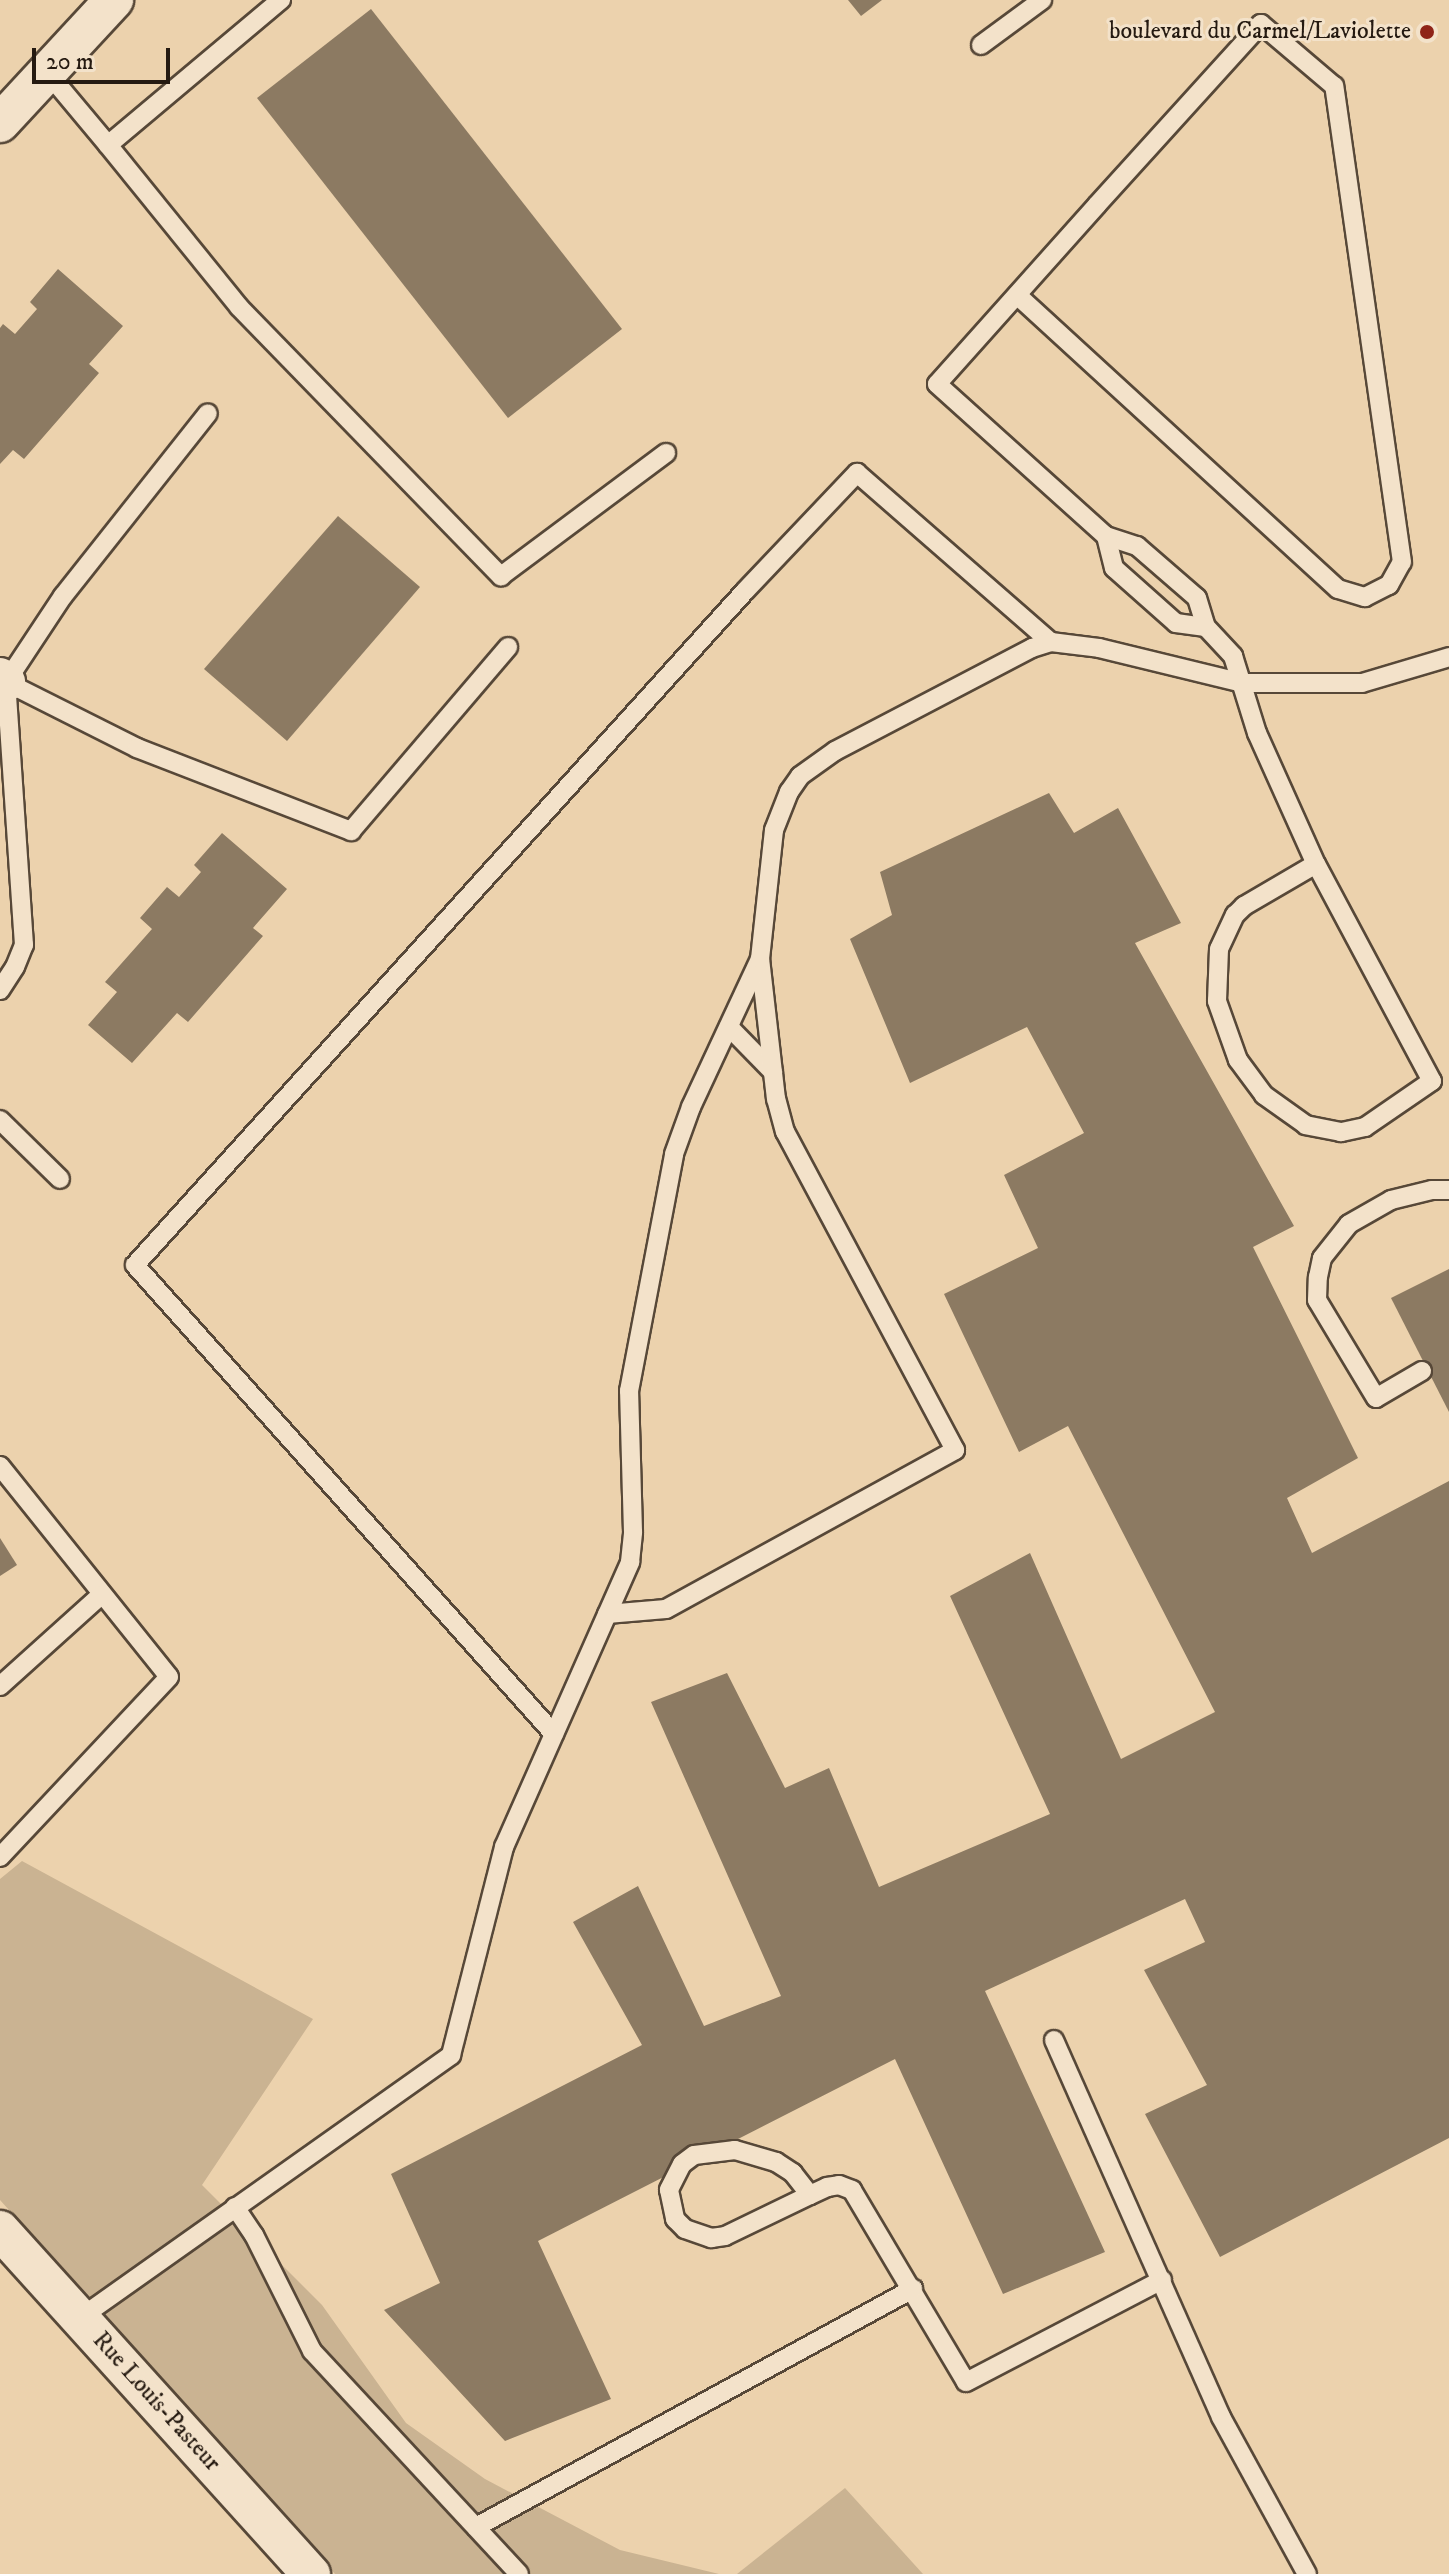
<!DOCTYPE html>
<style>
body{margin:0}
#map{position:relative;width:1449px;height:2574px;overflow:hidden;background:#ecd2ad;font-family:"IM FELL DW Pica",serif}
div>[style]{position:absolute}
.green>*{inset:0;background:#cab392}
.building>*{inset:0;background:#8c7a62}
.roads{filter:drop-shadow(2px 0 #574838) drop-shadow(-2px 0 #574838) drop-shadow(0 2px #574838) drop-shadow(0 -2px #574838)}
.service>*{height:18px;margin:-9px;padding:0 9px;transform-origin:9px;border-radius:9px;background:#f3e2ca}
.minor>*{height:38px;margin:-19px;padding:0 19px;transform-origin:19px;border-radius:19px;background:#f3e2ca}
.dots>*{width:22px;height:22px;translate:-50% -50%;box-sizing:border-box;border:4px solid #f3e2ca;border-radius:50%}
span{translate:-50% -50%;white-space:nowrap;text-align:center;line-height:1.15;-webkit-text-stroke:6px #f3e2ca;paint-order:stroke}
.poi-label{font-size:24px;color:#251a11}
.right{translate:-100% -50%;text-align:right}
.street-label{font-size:24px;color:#251a11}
.scale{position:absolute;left:32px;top:48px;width:138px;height:36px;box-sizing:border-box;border:4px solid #251a11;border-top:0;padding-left:10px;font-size:24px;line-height:28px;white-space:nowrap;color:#251a11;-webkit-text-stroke:6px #f3e2ca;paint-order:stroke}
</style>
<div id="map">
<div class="green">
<div style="clip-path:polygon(22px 1861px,313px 2019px,202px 2185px,322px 2305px,406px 2423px,485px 2479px,620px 2550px,719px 2574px,335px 2574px,0 2200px,0 1879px)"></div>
<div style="clip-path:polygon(845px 2488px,923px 2574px,737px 2574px)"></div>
</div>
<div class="building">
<div style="clip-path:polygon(848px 0,882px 0,861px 16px)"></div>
<div style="clip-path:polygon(371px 9px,622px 329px,508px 418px,257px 98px)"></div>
<div style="clip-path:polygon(58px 269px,123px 326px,89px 364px,99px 373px,24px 459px,13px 450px,0 464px,0 328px,3px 324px,15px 334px,37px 309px,30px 302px)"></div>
<div style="clip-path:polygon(338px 516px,420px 587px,287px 741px,204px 669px)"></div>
<div style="clip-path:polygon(1049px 793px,1074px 833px,1118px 808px,1181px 923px,1135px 943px,1294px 1226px,1253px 1247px,1358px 1458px,1287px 1498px,1312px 1553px,1449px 1481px,1449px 2138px,1220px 2257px,1145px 2114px,1207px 2085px,1144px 1970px,1205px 1942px,1185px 1899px,985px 1991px,1105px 2252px,1003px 2294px,895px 2059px,538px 2241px,611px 2399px,505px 2441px,384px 2310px,440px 2283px,391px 2174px,642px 2045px,573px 1922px,638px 1886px,704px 2026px,781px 1996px,651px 1702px,727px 1673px,785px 1788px,829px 1768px,879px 1887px,1050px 1814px,950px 1596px,1030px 1553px,1121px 1759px,1215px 1712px,1068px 1426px,1019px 1452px,944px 1294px,1038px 1248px,1004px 1175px,1084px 1133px,1027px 1027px,910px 1083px,850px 939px,892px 915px,880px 872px)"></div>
<div style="clip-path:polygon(222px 833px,287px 889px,253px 928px,263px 936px,188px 1022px,177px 1013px,132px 1063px,88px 1025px,117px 992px,105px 982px,152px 929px,140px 918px,167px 887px,179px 897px,201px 872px,194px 865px)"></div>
<div style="clip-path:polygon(1449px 1269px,1449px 1412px,1391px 1298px)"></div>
<div style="clip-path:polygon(0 1538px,17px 1565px,0 1576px)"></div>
</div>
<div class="roads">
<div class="service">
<div style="left:981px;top:45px;width:76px;rotate:-36.4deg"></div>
<div style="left:47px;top:72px;width:95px;rotate:50.1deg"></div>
<div style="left:108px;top:145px;width:226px;rotate:-40deg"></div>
<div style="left:108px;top:145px;width:208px;rotate:51deg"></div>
<div style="left:239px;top:307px;width:376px;rotate:45.8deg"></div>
<div style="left:501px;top:576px;width:206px;rotate:-36.7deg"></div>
<div style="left:1017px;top:295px;width:435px;rotate:42.5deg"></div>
<div style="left:1338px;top:589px;width:28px;rotate:17deg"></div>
<div style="left:1365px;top:597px;width:27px;rotate:-27deg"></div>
<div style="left:1389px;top:585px;width:26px;rotate:-61deg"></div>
<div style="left:1402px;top:562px;width:481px;rotate:-98.1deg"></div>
<div style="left:1334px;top:86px;width:96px;rotate:-139.7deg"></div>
<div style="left:1261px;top:24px;width:244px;rotate:132.2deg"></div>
<div style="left:1097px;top:205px;width:240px;rotate:131.8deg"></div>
<div style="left:937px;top:384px;width:227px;rotate:42deg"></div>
<div style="left:1106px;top:536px;width:33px;rotate:18deg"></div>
<div style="left:1137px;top:546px;width:79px;rotate:40.9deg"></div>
<div style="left:1197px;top:598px;width:30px;rotate:73deg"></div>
<div style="left:1206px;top:627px;width:40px;rotate:47deg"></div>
<div style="left:1233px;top:656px;width:81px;rotate:72.7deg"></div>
<div style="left:1257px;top:733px;width:144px;rotate:65.8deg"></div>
<div style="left:1316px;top:864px;width:246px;rotate:61.9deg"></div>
<div style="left:1432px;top:1081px;width:81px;rotate:145.5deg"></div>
<div style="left:1365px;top:1127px;width:25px;rotate:168deg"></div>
<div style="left:1341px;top:1132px;width:36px;rotate:-169deg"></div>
<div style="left:1306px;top:1125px;width:52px;rotate:-144.5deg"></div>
<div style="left:1264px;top:1095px;width:44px;rotate:-126.6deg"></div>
<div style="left:1238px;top:1060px;width:63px;rotate:-109.6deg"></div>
<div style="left:1217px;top:1001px;width:52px;rotate:-87.8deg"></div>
<div style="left:1219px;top:949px;width:38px;rotate:-65deg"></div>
<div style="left:1235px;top:915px;width:13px;rotate:-45deg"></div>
<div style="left:1244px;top:906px;width:83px;rotate:-30.3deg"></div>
<div style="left:1106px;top:536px;width:33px;rotate:76deg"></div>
<div style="left:1114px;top:568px;width:83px;rotate:41.6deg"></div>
<div style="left:1176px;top:623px;width:30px;rotate:8deg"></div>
<div style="left:6px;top:682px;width:147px;rotate:26.7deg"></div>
<div style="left:137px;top:748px;width:230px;rotate:21.2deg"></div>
<div style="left:351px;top:831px;width:242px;rotate:-49.5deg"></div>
<div style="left:0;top:990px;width:27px;rotate:-57deg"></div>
<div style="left:15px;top:967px;width:24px;rotate:-68deg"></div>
<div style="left:24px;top:945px;width:264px;rotate:-93.9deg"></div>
<div style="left:6px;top:682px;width:103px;rotate:-56.5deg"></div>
<div style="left:63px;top:596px;width:233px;rotate:-51.6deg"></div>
<div style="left:729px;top:1027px;width:63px;rotate:45.6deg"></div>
<div style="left:0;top:1120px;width:84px;rotate:44.5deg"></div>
<div style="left:1422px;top:1371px;width:53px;rotate:149.6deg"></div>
<div style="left:1376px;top:1398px;width:114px;rotate:-121deg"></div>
<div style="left:1317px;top:1300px;width:23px;rotate:-88deg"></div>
<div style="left:1318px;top:1277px;width:19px;rotate:-78deg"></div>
<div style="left:1322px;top:1258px;width:43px;rotate:-51.5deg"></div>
<div style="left:1349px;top:1224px;width:48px;rotate:-29.7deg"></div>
<div style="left:1391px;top:1200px;width:42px;rotate:-13.7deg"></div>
<div style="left:1432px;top:1190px;width:17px"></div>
<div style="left:0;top:1466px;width:270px;rotate:51.3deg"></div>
<div style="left:169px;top:1677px;width:247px;rotate:133.2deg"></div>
<div style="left:607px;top:1614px;width:59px;rotate:-4.8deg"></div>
<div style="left:666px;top:1609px;width:330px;rotate:-28.8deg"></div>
<div style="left:955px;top:1450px;width:361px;rotate:-118.1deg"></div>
<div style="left:785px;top:1132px;width:34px;rotate:-105deg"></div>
<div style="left:776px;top:1099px;width:141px;rotate:-96.5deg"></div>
<div style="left:0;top:1686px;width:136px;rotate:-42deg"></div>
<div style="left:554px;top:1734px;width:629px;rotate:-131.78deg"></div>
<div style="left:135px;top:1265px;width:909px;rotate:-47.85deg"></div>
<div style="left:745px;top:591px;width:163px;rotate:-46.5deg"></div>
<div style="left:857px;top:473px;width:257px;rotate:41.1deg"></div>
<div style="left:1054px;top:2040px;width:412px;rotate:66.1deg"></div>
<div style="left:1221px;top:2417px;width:179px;rotate:61.3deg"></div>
<div style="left:810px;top:2195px;width:28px;rotate:-128deg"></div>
<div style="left:793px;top:2173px;width:20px;rotate:-147deg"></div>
<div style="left:776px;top:2162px;width:43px;rotate:-163.7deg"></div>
<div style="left:735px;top:2150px;width:41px;rotate:173deg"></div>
<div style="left:694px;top:2155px;width:15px;rotate:143deg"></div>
<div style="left:682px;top:2164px;width:29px;rotate:117deg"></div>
<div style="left:669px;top:2190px;width:30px;rotate:78deg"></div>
<div style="left:675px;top:2219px;width:14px;rotate:45deg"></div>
<div style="left:685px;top:2229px;width:28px;rotate:19deg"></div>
<div style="left:711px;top:2238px;width:14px;rotate:-8deg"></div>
<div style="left:725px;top:2236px;width:94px;rotate:-25.8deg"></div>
<div style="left:810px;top:2195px;width:19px;rotate:-25deg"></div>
<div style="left:827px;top:2187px;width:12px;rotate:-9deg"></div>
<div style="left:839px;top:2185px;width:14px;rotate:21deg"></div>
<div style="left:852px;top:2190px;width:223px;rotate:59.3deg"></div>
<div style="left:966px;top:2382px;width:221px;rotate:-27.5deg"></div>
<div style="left:235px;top:2207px;width:34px;rotate:56deg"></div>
<div style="left:254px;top:2235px;width:130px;rotate:63.4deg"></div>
<div style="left:312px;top:2351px;width:304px;rotate:47.1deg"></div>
<div style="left:80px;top:2318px;width:455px;rotate:-35.3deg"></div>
<div style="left:451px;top:2055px;width:215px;rotate:-75.7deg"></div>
<div style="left:504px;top:1847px;width:312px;rotate:-66.1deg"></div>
<div style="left:630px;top:1562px;width:30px;rotate:-84deg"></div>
<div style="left:633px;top:1532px;width:141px;rotate:-91.6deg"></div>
<div style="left:629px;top:1391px;width:241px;rotate:-79.2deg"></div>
<div style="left:674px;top:1154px;width:50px;rotate:-70.1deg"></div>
<div style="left:691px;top:1107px;width:163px;rotate:-65deg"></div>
<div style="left:760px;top:959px;width:130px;rotate:-83.8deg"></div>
<div style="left:774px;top:830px;width:41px;rotate:-68.5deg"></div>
<div style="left:789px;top:792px;width:19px;rotate:-55deg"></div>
<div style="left:800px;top:776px;width:43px;rotate:-35.5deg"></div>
<div style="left:835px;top:751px;width:222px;rotate:-27.6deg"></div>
<div style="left:1032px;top:648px;width:20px;rotate:-18deg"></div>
<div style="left:1051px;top:642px;width:48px;rotate:7.1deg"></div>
<div style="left:1099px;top:648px;width:148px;rotate:13.7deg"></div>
<div style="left:1243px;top:683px;width:119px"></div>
<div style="left:1362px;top:683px;width:91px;rotate:-16.6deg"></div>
<div style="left:476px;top:2527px;width:498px;rotate:-28.6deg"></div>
</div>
<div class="minor">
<div style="left:0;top:123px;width:168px;rotate:-47.2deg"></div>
<div style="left:0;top:677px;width:8px;rotate:40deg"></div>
<div style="left:0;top:2230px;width:464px;rotate:47.9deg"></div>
</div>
</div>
<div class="dots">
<div style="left:1427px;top:32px;background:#8f2418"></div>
</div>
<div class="poi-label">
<span class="right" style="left:1411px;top:32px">boulevard du Carmel/Laviolette</span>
</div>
<div class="street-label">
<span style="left:156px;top:2402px;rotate:48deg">Rue Louis-Pasteur</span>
</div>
<div class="scale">20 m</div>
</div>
